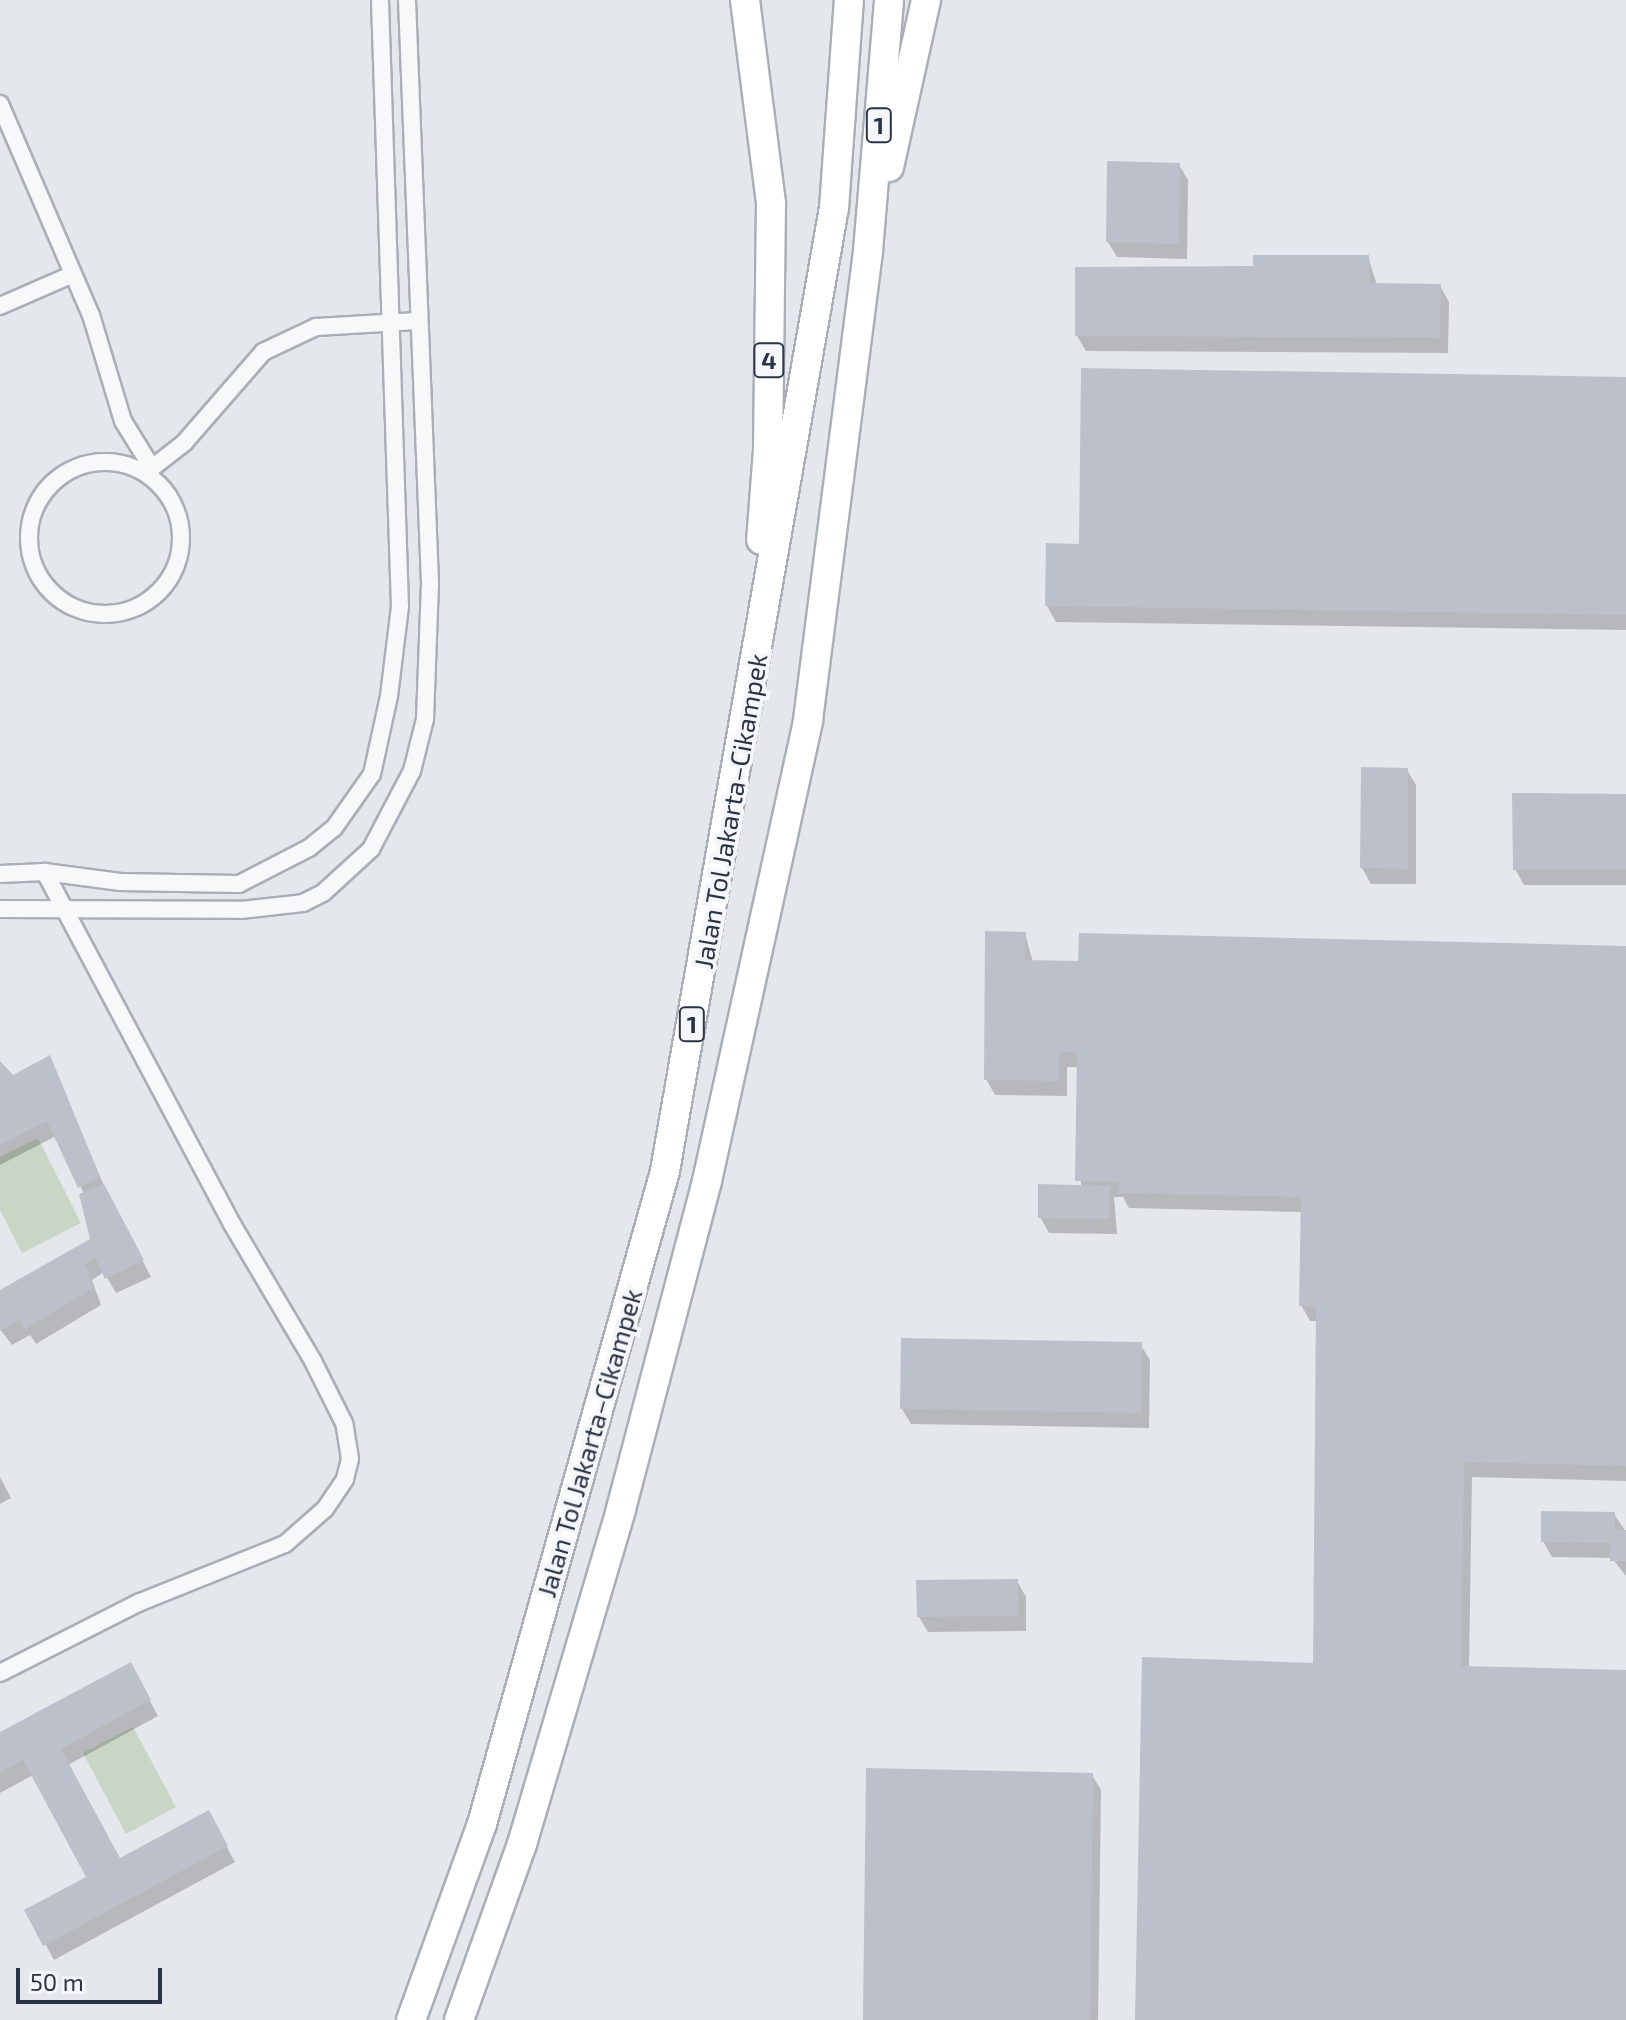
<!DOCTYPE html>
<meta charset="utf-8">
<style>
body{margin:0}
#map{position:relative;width:1626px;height:2020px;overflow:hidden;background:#e4e7ec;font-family:"Exo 2",sans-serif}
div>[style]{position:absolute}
.green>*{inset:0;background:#c9d6c5}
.shadow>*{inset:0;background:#0003}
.building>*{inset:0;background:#bbc0ca}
.roads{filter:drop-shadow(2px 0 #a9aeb7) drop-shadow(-2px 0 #a9aeb7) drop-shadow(0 2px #a9aeb7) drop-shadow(0 -2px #a9aeb7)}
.street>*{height:16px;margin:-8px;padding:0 8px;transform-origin:8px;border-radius:8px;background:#f7f8fa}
.street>.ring{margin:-8px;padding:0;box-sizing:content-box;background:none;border:16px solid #f7f8fa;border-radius:50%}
.highway>*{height:28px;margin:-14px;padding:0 14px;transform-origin:14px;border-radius:14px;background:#fff}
span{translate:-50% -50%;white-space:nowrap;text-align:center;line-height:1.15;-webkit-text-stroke:8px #f4f6f9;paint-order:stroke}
.shield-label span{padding:2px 6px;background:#f4f6f9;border:2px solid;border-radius:6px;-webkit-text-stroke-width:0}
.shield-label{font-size:24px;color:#2b3445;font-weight:700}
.street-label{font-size:26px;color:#2b3445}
.scale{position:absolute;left:16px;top:1968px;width:146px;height:36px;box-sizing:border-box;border:4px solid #2b3445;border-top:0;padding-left:10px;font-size:24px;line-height:28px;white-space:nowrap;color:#2b3445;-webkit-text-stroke:6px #f4f6f9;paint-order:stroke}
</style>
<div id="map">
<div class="green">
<div style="clip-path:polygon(38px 1138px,81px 1223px,22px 1253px,0 1210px,0 1157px)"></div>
<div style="clip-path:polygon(133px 1727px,176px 1807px,126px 1834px,83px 1753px)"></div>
</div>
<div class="shadow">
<div style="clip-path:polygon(1179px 165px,1188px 180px,1187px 259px,1117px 257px,1108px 242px)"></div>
<div style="clip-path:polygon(1368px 257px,1377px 285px,1440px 286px,1449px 302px,1448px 353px,1086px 351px,1077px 336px)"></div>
<div style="clip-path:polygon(1626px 379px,1626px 630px,1056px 622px,1047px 606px)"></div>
<div style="clip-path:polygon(1407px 770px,1416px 785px,1416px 884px,1371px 884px,1362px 868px)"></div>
<div style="clip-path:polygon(1626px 796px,1626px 885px,1524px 885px,1515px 869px)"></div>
<div style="clip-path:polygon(1025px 934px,1033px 962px,1626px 948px,1626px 1481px,1472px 1477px,1469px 1668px,1626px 1672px,1626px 2020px,1137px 2020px,1315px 1665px,1318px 1321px,1310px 1321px,1301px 1305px,1302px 1212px,1129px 1208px,1123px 1197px,1114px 1197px,1117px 1234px,1049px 1233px,1040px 1217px,1081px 1187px,1079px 1067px,1067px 1067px,1067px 1096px,995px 1095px,986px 1079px)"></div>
<div style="clip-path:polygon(50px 1058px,107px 1193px,151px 1277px,116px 1293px,104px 1272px,92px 1280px,101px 1305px,36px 1344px,30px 1335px,12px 1345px,0 1329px,0 1292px,93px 1240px,84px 1194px,56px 1136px,0 1165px,0 1064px,12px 1077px)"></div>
<div style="clip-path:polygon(1140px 1344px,1150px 1360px,1149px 1428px,911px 1424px,902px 1409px)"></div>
<div style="clip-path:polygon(0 1477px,11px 1498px,0 1504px)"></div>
<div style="clip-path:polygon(1614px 1514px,1626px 1532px,1626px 1576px,1612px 1558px,1552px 1557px,1543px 1541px)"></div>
<div style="clip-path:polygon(1017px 1581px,1026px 1597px,1026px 1631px,928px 1632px,919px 1617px)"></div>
<div style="clip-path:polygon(130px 1664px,158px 1716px,68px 1765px,120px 1860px,208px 1813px,235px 1862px,54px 1960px,27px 1911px,89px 1878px,33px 1775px,0 1793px,0 1735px)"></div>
<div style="clip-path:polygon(1092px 1775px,1101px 1790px,1098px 2020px,865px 2020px)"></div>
</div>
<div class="building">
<div style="clip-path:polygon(1107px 161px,1180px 163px,1179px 244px,1106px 242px)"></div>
<div style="clip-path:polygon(1253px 255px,1369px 255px,1370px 283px,1441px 284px,1440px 338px,1075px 336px,1075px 267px,1253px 266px)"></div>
<div style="clip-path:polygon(1081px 368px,1626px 377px,1626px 615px,1045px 606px,1046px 543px,1079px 544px)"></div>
<div style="clip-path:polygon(1361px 767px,1408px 768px,1408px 869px,1360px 868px)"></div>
<div style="clip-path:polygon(1512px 793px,1626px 794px,1626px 870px,1513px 870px)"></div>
<div style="clip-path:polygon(985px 931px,1026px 932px,1025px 960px,1078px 961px,1079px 933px,1626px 946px,1626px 1466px,1464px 1462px,1461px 1666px,1626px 1670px,1626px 2020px,1135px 2020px,1142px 1657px,1313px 1663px,1316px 1306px,1299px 1306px,1301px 1197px,1118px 1193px,1119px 1182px,1075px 1181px,1077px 1052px,1059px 1052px,1059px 1081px,984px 1080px)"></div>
<div style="clip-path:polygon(50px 1055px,100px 1177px,78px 1188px,47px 1121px,0 1145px,0 1061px,13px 1075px)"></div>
<div style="clip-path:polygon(104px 1184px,144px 1260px,105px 1279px,95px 1257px,85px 1264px,93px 1288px,25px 1329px,19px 1320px,0 1331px,0 1290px,90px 1239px,79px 1194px)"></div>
<div style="clip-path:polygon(1038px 1184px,1110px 1186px,1110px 1219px,1038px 1218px)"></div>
<div style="clip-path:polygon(901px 1338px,1142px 1342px,1141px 1413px,900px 1409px)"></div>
<div style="clip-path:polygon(1541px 1511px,1615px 1512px,1615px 1530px,1626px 1530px,1626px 1561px,1610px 1561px,1610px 1543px,1541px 1542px)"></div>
<div style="clip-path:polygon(1018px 1579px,1018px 1616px,917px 1617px,916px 1580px)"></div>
<div style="clip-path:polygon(131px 1662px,151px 1700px,61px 1749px,120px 1858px,209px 1810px,228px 1846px,43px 1946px,24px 1910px,86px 1877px,23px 1760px,0 1773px,0 1732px)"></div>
<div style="clip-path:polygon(866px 1768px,1093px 1773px,1090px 2020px,863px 2020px)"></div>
</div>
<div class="roads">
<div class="street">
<div style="left:0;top:104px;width:230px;rotate:66.7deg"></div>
<div style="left:91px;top:315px;width:111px;rotate:73.2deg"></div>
<div style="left:123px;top:421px;width:55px;rotate:58.3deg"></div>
<div style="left:152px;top:468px;width:41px;rotate:-38deg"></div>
<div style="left:184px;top:443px;width:121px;rotate:-49deg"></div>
<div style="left:263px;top:352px;width:59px;rotate:-25.3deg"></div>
<div style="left:316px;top:327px;width:102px;rotate:-3.4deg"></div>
<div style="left:0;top:306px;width:77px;rotate:-23.6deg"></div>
<div class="ring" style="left:29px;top:462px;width:136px;height:136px"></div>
<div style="left:0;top:874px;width:45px;rotate:-2.5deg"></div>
<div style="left:45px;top:872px;width:76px;rotate:7.6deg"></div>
<div style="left:120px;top:882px;width:119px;rotate:1deg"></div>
<div style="left:239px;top:884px;width:79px;rotate:-27.2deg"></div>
<div style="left:309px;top:848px;width:32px;rotate:-39deg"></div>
<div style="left:334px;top:828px;width:66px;rotate:-54.9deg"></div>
<div style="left:372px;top:774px;width:80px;rotate:-77.7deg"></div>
<div style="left:389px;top:696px;width:90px;rotate:-83deg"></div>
<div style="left:400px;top:607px;width:607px;rotate:-91.89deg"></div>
<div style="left:0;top:909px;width:241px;rotate:0.2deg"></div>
<div style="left:241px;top:910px;width:62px;rotate:-6.4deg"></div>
<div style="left:303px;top:903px;width:22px;rotate:-27deg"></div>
<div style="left:323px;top:893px;width:65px;rotate:-42.5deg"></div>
<div style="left:371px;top:849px;width:88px;rotate:-62.3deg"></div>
<div style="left:412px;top:771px;width:54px;rotate:-76deg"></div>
<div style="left:425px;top:719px;width:136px;rotate:-87.9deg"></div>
<div style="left:430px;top:583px;width:583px;rotate:-92.26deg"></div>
<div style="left:0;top:1673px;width:155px;rotate:-26.9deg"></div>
<div style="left:138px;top:1603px;width:158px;rotate:-21.9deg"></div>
<div style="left:285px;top:1544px;width:53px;rotate:-41.2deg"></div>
<div style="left:325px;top:1509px;width:36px;rotate:-56deg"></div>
<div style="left:345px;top:1479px;width:21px;rotate:-76deg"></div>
<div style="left:350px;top:1459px;width:36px;rotate:-99deg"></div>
<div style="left:344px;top:1423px;width:69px;rotate:-116.6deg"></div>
<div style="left:313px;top:1361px;width:159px;rotate:-120.6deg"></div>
<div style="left:232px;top:1224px;width:399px;rotate:-118deg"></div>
</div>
<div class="highway">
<div style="left:745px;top:0;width:206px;rotate:82.7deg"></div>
<div style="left:771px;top:204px;width:246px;rotate:90.7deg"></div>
<div style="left:768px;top:450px;width:90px;rotate:94.4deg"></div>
<div style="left:889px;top:167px;width:171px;rotate:-77.5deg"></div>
<div style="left:411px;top:2020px;width:208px;rotate:-70.1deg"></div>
<div style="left:482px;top:1824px;width:678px;rotate:-74.34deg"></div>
<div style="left:665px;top:1171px;width:978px;rotate:-80.05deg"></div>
<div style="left:834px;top:208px;width:209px;rotate:-85.9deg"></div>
<div style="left:459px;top:2020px;width:187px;rotate:-70.3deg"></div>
<div style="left:522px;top:1844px;width:349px;rotate:-73.5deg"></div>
<div style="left:621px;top:1509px;width:339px;rotate:-75.3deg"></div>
<div style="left:707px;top:1181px;width:472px;rotate:-77.6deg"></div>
<div style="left:808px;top:720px;width:473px;rotate:-82.7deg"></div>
<div style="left:868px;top:251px;width:252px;rotate:-85.2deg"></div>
</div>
</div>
<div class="shield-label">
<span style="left:879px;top:125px">1</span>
<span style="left:769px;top:360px">4</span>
<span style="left:692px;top:1024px">1</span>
</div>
<div class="street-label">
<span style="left:730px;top:811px;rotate:-80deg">Jalan Tol Jakarta–Cikampek</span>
<span style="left:589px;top:1443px;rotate:-74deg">Jalan Tol Jakarta–Cikampek</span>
</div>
<div class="scale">50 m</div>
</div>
